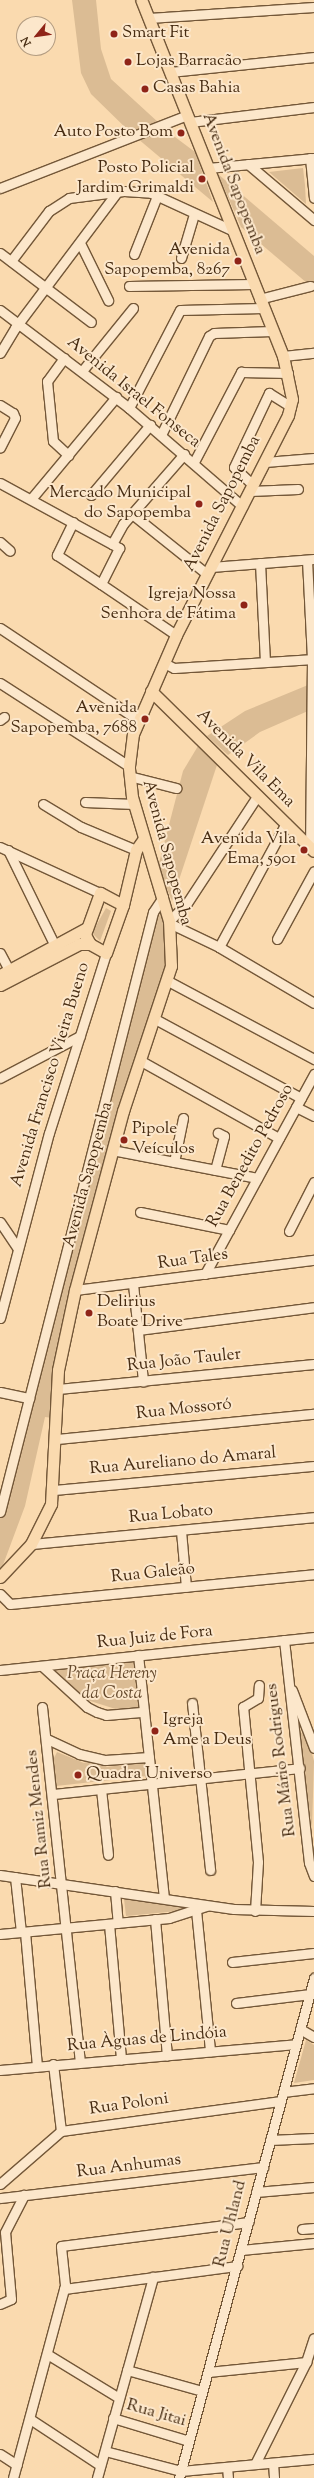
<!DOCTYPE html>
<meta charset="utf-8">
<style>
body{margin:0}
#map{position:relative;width:314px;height:2478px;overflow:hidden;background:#fadaaf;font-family:"Sorts Mill Goudy",serif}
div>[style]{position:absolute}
.green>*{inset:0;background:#dbbc94}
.roads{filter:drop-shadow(1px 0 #735738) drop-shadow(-1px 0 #735738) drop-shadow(0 1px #735738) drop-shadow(0 -1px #735738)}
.minor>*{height:9px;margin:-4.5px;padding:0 4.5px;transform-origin:4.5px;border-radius:4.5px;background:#fce7cb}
.major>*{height:11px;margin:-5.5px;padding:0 5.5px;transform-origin:5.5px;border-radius:5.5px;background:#fadaaf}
.dots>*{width:11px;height:11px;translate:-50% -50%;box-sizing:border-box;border:2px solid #fce7cb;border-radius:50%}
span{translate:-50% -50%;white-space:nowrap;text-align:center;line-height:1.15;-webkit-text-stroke:4px #fce7cb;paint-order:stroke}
.poi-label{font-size:17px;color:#462b11}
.left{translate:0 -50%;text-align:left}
.right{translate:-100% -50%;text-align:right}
.street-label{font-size:17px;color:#462b11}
.park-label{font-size:17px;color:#64482b;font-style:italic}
.north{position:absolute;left:16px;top:16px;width:40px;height:40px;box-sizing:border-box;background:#fce7cb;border:1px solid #b39c81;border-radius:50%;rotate:241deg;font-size:11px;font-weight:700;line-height:16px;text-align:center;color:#462b11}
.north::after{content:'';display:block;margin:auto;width:14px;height:18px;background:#8f2418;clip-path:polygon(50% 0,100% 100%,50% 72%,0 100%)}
</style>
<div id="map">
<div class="green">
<div style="clip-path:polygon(72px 0,96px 0,101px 49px,111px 79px,159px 123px,132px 134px,91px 94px,81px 73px)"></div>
<div style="clip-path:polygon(163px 128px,195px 152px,213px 202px,137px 138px)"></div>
<div style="clip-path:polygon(303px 168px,305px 185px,306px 204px,269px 172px)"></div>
<div style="clip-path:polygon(218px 174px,314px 256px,314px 289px,241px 227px)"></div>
<div style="clip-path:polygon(308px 685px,308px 711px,260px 732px,228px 755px,207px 736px,245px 711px)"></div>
<div style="clip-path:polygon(198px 746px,217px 765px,172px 901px,158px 867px,183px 771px)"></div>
<div style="clip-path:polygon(106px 908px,111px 911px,100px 941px,92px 933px)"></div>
<div style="clip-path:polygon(162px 915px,168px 954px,163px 983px,54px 1378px,53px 1418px,45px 1417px,25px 1506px,0 1573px,0 1517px,153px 921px,155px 916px)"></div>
<div style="clip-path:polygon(135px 1657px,140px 1708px,122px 1711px,87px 1700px,53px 1668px)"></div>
<div style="clip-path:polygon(306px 1732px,314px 1761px,312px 1829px,298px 1734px)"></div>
<div style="clip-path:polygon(57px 1752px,84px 1763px,97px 1758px,107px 1767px,144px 1762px,147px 1776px,56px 1786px,53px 1760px)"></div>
<div style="clip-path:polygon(124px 1899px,187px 1907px,188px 1910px,126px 1916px)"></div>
<div style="clip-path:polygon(306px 2040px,314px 2045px,314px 2080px,294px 2083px)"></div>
</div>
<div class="roads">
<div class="minor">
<div style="left:149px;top:18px;width:165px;rotate:-3.8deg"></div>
<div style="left:170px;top:72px;width:145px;rotate:-5.9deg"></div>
<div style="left:190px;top:122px;width:125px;rotate:-6.9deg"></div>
<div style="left:310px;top:158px;width:40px;rotate:84.3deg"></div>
<div style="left:248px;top:164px;width:87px;rotate:40.3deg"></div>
<div style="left:208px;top:168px;width:106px;rotate:-5.4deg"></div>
<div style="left:0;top:188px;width:201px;rotate:-21.3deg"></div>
<div style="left:80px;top:243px;width:64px;rotate:63.8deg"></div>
<div style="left:0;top:253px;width:114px;rotate:37.2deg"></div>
<div style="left:134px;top:254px;width:62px;rotate:-68.4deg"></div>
<div style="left:181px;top:258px;width:46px;rotate:-73.5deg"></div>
<div style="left:11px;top:261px;width:63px;rotate:-52.8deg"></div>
<div style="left:49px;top:211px;width:24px;rotate:-33deg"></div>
<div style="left:69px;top:198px;width:55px;rotate:-7.3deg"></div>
<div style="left:124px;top:191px;width:27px;rotate:4deg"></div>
<div style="left:151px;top:193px;width:89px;rotate:24.6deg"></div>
<div style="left:129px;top:286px;width:124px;rotate:-0.9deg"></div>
<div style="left:259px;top:299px;width:53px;rotate:-14.3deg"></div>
<div style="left:0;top:310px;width:162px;rotate:37.2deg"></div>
<div style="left:129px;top:408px;width:150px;rotate:40.9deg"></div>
<div style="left:0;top:353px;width:29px;rotate:-59deg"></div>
<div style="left:15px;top:328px;width:170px;rotate:-53.1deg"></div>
<div style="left:283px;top:356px;width:31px;rotate:-6deg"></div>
<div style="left:64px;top:358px;width:29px;rotate:126deg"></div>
<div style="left:47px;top:381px;width:60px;rotate:84.3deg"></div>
<div style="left:53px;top:441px;width:21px;rotate:43deg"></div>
<div style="left:82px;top:371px;width:81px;rotate:-51deg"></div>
<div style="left:0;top:405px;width:15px;rotate:32deg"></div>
<div style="left:13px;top:413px;width:5px;rotate:68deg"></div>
<div style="left:15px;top:418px;width:33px;rotate:117deg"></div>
<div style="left:129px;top:408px;width:110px;rotate:-62.5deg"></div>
<div style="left:180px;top:310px;width:83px;rotate:-1.4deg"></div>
<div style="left:161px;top:435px;width:110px;rotate:-64.1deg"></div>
<div style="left:209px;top:336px;width:6px;rotate:-31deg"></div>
<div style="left:214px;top:333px;width:58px;rotate:-2deg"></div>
<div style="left:194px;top:462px;width:102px;rotate:-62.4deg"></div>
<div style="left:241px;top:372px;width:47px;rotate:1.2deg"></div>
<div style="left:265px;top:462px;width:49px;rotate:-4.7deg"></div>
<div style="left:0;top:483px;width:136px;rotate:28.6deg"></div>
<div style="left:119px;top:548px;width:40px;rotate:116.6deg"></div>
<div style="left:101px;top:584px;width:91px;rotate:34.2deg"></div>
<div style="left:253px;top:485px;width:26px;rotate:-137deg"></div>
<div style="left:234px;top:467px;width:82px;rotate:-64.7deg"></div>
<div style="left:269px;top:393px;width:26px;rotate:32deg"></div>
<div style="left:250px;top:491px;width:48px;rotate:-2.4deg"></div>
<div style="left:91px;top:495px;width:92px;rotate:-49.9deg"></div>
<div style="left:31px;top:499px;width:133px;rotate:-50.2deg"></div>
<div style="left:132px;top:514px;width:96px;rotate:38.7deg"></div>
<div style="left:73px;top:522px;width:37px;rotate:116deg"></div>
<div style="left:57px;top:555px;width:53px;rotate:33.4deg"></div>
<div style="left:0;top:542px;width:13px;rotate:42deg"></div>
<div style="left:112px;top:544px;width:23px;rotate:-61deg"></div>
<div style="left:123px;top:524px;width:93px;rotate:-48.9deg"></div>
<div style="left:307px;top:560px;width:99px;rotate:87.1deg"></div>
<div style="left:312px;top:659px;width:188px;rotate:90.6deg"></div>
<div style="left:260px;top:563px;width:99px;rotate:87.1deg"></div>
<div style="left:211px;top:567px;width:103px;rotate:-4.4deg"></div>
<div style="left:0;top:628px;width:166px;rotate:33.7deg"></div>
<div style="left:164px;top:663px;width:11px;rotate:27deg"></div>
<div style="left:174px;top:668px;width:140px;rotate:-3.7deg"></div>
<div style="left:0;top:683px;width:153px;rotate:32.8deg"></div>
<div style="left:0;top:720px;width:5px;rotate:-37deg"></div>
<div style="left:129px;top:776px;width:49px;rotate:14.3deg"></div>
<div style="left:85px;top:802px;width:49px;rotate:2.3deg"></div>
<div style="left:43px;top:804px;width:44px;rotate:31.2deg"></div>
<div style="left:81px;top:827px;width:60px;rotate:22.7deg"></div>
<div style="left:0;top:847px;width:110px;rotate:24.7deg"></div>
<div style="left:8px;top:850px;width:107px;rotate:63.9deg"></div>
<div style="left:169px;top:921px;width:25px;rotate:-45deg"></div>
<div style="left:187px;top:903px;width:129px;rotate:-56.7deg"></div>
<div style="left:169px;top:923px;width:55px;rotate:25.6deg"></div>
<div style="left:219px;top:947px;width:110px;rotate:30.5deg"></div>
<div style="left:277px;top:939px;width:77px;rotate:-61.4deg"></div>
<div style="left:219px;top:947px;width:141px;rotate:-61.6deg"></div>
<div style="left:0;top:953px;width:19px;rotate:62deg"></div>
<div style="left:168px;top:981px;width:166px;rotate:28.1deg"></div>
<div style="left:155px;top:1019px;width:166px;rotate:28.4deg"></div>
<div style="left:141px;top:1061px;width:158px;rotate:29.2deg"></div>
<div style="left:0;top:1078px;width:90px;rotate:-27.7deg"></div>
<div style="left:296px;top:1107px;width:20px;rotate:27deg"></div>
<div style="left:112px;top:1150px;width:148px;rotate:10.9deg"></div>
<div style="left:174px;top:1162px;width:45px;rotate:-78.4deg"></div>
<div style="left:215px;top:1170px;width:35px;rotate:-75deg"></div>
<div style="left:224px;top:1136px;width:7px;rotate:-153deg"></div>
<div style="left:140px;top:1212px;width:91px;rotate:11.4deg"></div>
<div style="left:0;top:1222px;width:30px;rotate:56deg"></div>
<div style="left:289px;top:1231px;width:55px;rotate:-63deg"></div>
<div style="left:205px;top:1274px;width:228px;rotate:-61.4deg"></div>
<div style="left:133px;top:1284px;width:98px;rotate:84.1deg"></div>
<div style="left:75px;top:1290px;width:241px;rotate:-7.2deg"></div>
<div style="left:0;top:1318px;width:191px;rotate:-75.2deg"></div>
<div style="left:49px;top:1133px;width:189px;rotate:-72.4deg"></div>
<div style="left:138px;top:1330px;width:177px;rotate:-7.4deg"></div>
<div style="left:58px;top:1389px;width:257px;rotate:-5.6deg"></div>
<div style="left:0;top:1392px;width:30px;rotate:12deg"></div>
<div style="left:57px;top:1439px;width:258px;rotate:-5.6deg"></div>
<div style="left:54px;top:1490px;width:261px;rotate:-5.3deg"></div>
<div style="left:0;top:1512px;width:619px;rotate:-75.69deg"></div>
<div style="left:153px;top:912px;width:18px;rotate:-56deg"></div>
<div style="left:181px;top:1531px;width:56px;rotate:84.9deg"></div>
<div style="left:31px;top:1544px;width:284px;rotate:-5.4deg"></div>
<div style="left:0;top:1594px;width:14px;rotate:45deg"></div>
<div style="left:10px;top:1604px;width:305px;rotate:-5.6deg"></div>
<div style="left:284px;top:1640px;width:224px;rotate:83.6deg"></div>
<div style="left:309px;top:1863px;width:14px;rotate:69deg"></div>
<div style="left:138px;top:1655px;width:243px;rotate:83.9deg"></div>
<div style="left:42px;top:1666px;width:61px;rotate:42.3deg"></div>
<div style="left:87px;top:1707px;width:11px;rotate:27deg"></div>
<div style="left:97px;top:1712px;width:9px;rotate:18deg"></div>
<div style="left:106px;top:1715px;width:38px;rotate:-5deg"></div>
<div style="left:0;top:1670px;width:316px;rotate:-6deg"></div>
<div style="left:292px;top:1690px;width:62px;rotate:69.2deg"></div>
<div style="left:192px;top:1703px;width:168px;rotate:83.8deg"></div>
<div style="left:42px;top:1707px;width:357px;rotate:83.9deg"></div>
<div style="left:47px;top:1739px;width:35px;rotate:25deg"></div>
<div style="left:79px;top:1754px;width:27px;rotate:13deg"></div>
<div style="left:105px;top:1760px;width:44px;rotate:-3.9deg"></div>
<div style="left:101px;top:1789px;width:66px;rotate:83.9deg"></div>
<div style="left:53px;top:1794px;width:248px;rotate:-6deg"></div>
<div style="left:0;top:1875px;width:236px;rotate:8.3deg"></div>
<div style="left:234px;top:1909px;width:80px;rotate:1.4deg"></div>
<div style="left:15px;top:1877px;width:55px;rotate:83.8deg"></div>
<div style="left:115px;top:1891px;width:32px;rotate:85deg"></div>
<div style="left:196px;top:1910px;width:142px;rotate:84.3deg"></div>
<div style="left:255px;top:1911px;width:49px;rotate:-86.5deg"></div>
<div style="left:258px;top:1862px;width:156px;rotate:-95.5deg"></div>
<div style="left:243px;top:1707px;width:17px;rotate:-31deg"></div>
<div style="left:258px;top:1698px;width:13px;rotate:-86deg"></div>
<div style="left:155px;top:1919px;width:137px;rotate:85deg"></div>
<div style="left:109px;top:1924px;width:136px;rotate:84.9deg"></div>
<div style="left:25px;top:1932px;width:135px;rotate:84.9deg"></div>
<div style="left:0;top:1934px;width:170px;rotate:-5.4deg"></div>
<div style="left:169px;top:1918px;width:40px;rotate:-18deg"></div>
<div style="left:232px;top:1962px;width:82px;rotate:-6.3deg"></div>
<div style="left:236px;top:2003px;width:75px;rotate:-6.9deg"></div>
<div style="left:300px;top:2029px;width:16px;rotate:30deg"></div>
<div style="left:53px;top:2064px;width:67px;rotate:83.2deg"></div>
<div style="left:0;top:2070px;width:297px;rotate:-5deg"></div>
<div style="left:283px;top:2092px;width:31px;rotate:-7deg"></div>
<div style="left:270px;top:2140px;width:44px;rotate:-2.6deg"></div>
<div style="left:0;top:2184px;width:81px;rotate:-41deg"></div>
<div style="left:61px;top:2131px;width:222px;rotate:-7.8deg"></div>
<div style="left:256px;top:2192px;width:58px;rotate:-4.9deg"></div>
<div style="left:0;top:2198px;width:265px;rotate:-6.7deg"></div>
<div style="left:302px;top:2229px;width:12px;rotate:-5deg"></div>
<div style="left:241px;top:2250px;width:73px;rotate:-5.5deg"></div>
<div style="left:64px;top:2289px;width:175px;rotate:-7.6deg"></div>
<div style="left:0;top:2304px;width:12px;rotate:-24deg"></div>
<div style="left:11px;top:2299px;width:67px;rotate:-95.1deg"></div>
<div style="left:5px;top:2232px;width:42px;rotate:-62.8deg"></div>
<div style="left:47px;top:2354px;width:84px;rotate:31.4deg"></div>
<div style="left:127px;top:2370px;width:78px;rotate:15.6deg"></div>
<div style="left:208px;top:2372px;width:99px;rotate:-5.8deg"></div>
<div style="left:113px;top:2418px;width:79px;rotate:16.8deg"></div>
<div style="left:30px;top:2419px;width:84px;rotate:33.3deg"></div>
<div style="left:105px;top:2451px;width:79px;rotate:14.7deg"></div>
<div style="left:181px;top:2471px;width:134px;rotate:-5.2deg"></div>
<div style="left:0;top:2454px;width:20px;rotate:33deg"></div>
<div style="left:273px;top:2463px;width:15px;rotate:86deg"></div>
<div style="left:255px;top:2464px;width:114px;rotate:-63.4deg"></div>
<div style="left:306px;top:2362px;width:25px;rotate:-72deg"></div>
<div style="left:227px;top:2467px;width:11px;rotate:85deg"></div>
<div style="left:13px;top:2478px;width:200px;rotate:-74.9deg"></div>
<div style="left:65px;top:2285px;width:39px;rotate:-96deg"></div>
<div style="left:61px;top:2246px;width:189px;rotate:-7.3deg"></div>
<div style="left:97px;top:2478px;width:209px;rotate:-74.4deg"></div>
<div style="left:179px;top:2478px;width:518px;rotate:-74.89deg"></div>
</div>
<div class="major">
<div style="left:151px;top:691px;width:228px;rotate:44.5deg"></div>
<div style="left:123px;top:905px;width:26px;rotate:-152deg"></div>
<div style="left:100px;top:893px;width:37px;rotate:110deg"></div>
<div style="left:87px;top:928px;width:7px;rotate:106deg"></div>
<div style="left:85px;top:935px;width:10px;rotate:61deg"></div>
<div style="left:90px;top:944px;width:18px;rotate:29deg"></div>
<div style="left:106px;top:953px;width:51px;rotate:-70.5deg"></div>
<div style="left:123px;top:905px;width:57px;rotate:-76.7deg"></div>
<div style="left:136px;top:850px;width:12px;rotate:-55deg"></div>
<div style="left:0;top:975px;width:99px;rotate:-28.4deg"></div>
<div style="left:0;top:985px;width:89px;rotate:-27.4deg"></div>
<div style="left:79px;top:944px;width:11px"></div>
<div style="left:0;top:1577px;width:45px;rotate:-46.8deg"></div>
<div style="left:31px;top:1544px;width:45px;rotate:-63.4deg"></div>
<div style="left:51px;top:1504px;width:134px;rotate:-87deg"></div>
<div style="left:58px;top:1370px;width:82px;rotate:-78deg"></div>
<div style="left:75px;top:1290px;width:185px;rotate:-75deg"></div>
<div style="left:123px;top:1111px;width:153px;rotate:-71.7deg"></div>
<div style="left:171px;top:966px;width:45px;rotate:-92.5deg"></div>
<div style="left:169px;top:921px;width:129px;rotate:-106.6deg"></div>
<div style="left:132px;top:797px;width:31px;rotate:-96deg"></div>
<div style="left:129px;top:766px;width:32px;rotate:-83deg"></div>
<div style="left:133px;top:734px;width:108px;rotate:-66.5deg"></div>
<div style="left:176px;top:635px;width:247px;rotate:-63deg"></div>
<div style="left:288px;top:415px;width:16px;rotate:-76deg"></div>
<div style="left:292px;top:399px;width:44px;rotate:-101.8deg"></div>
<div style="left:283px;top:356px;width:383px;rotate:-111.7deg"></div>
</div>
</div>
<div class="dots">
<div style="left:114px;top:34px;background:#8f2418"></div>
<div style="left:128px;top:62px;background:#8f2418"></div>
<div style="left:145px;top:89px;background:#8f2418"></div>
<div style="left:181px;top:133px;background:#8f2418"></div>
<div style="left:202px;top:179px;background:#8f2418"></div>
<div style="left:238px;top:261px;background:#8f2418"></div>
<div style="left:199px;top:504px;background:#8f2418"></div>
<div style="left:244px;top:605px;background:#8f2418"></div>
<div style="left:145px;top:719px;background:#8f2418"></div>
<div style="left:304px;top:850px;background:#8f2418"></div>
<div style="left:124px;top:1140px;background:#8f2418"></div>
<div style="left:89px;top:1313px;background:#8f2418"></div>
<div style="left:155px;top:1731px;background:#8f2418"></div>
<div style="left:78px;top:1775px;background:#8f2418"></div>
</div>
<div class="poi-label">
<span class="left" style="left:122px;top:34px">Smart Fit</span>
<span class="left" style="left:136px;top:62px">Lojas Barracão</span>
<span class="left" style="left:153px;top:89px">Casas Bahia</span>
<span class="right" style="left:173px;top:133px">Auto Posto Bom</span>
<span class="right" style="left:194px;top:179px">Posto Policial<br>Jardim Grimaldi</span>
<span class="right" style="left:230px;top:261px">Avenida<br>Sapopemba, 8267</span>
<span class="right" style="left:191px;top:504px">Mercado Municipal<br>do Sapopemba</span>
<span class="right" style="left:236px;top:605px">Igreja Nossa<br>Senhora de Fátima</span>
<span class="right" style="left:137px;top:719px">Avenida<br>Sapopemba, 7688</span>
<span class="right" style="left:296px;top:850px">Avenida Vila<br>Ema, 5901</span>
<span class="left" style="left:132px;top:1140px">Pipole<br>Veículos</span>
<span class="left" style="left:97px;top:1313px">Delirius<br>Boate Drive</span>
<span class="left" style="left:163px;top:1731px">Igreja<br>Ame a Deus</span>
<span class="left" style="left:86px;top:1775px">Quadra Universo</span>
</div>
<div class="street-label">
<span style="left:233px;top:184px;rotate:69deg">Avenida Sapopemba</span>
<span style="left:133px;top:393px;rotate:39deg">Avenida Israel Fonseca</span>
<span style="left:223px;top:504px;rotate:-63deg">Avenida Sapopemba</span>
<span style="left:245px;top:759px;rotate:45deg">Avenida Vila Ema</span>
<span style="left:166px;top:853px;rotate:75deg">Avenida Sapopemba</span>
<span style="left:51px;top:1075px;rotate:-73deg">Avenida Francisco Vieira Bueno</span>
<span style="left:251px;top:1156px;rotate:-61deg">Rua Benedito Pedroso</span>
<span style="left:89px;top:1175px;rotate:-75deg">Avenida Sapopemba</span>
<span style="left:193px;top:1260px;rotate:-8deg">Rua Tales</span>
<span style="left:184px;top:1361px;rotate:-6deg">Rua João Tauler</span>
<span style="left:184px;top:1410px;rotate:-6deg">Rua Mossoró</span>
<span style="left:183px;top:1462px;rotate:-5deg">Rua Aureliano do Amaral</span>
<span style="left:171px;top:1515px;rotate:-5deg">Rua Lobato</span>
<span style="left:153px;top:1574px;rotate:-6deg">Rua Galeão</span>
<span style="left:155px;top:1638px;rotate:-6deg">Rua Juiz de Fora</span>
<span style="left:282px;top:1760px;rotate:-97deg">Rua Mário Rodrigues</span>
<span style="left:40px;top:1819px;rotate:-96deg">Rua Ramiz Mendes</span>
<span style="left:147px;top:2040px;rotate:-5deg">Rua Àguas de Lindóia</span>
<span style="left:129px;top:2105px;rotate:-8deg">Rua Poloni</span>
<span style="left:129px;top:2167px;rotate:-7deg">Rua Anhumas</span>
<span style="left:231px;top:2224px;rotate:-76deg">Rua Uhland</span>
<span style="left:156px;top:2414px;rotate:16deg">Rua Jitai</span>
</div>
<div class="park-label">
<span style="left:112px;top:1685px">Praça Hereny<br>da Costa</span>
</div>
<div class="north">N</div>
</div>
